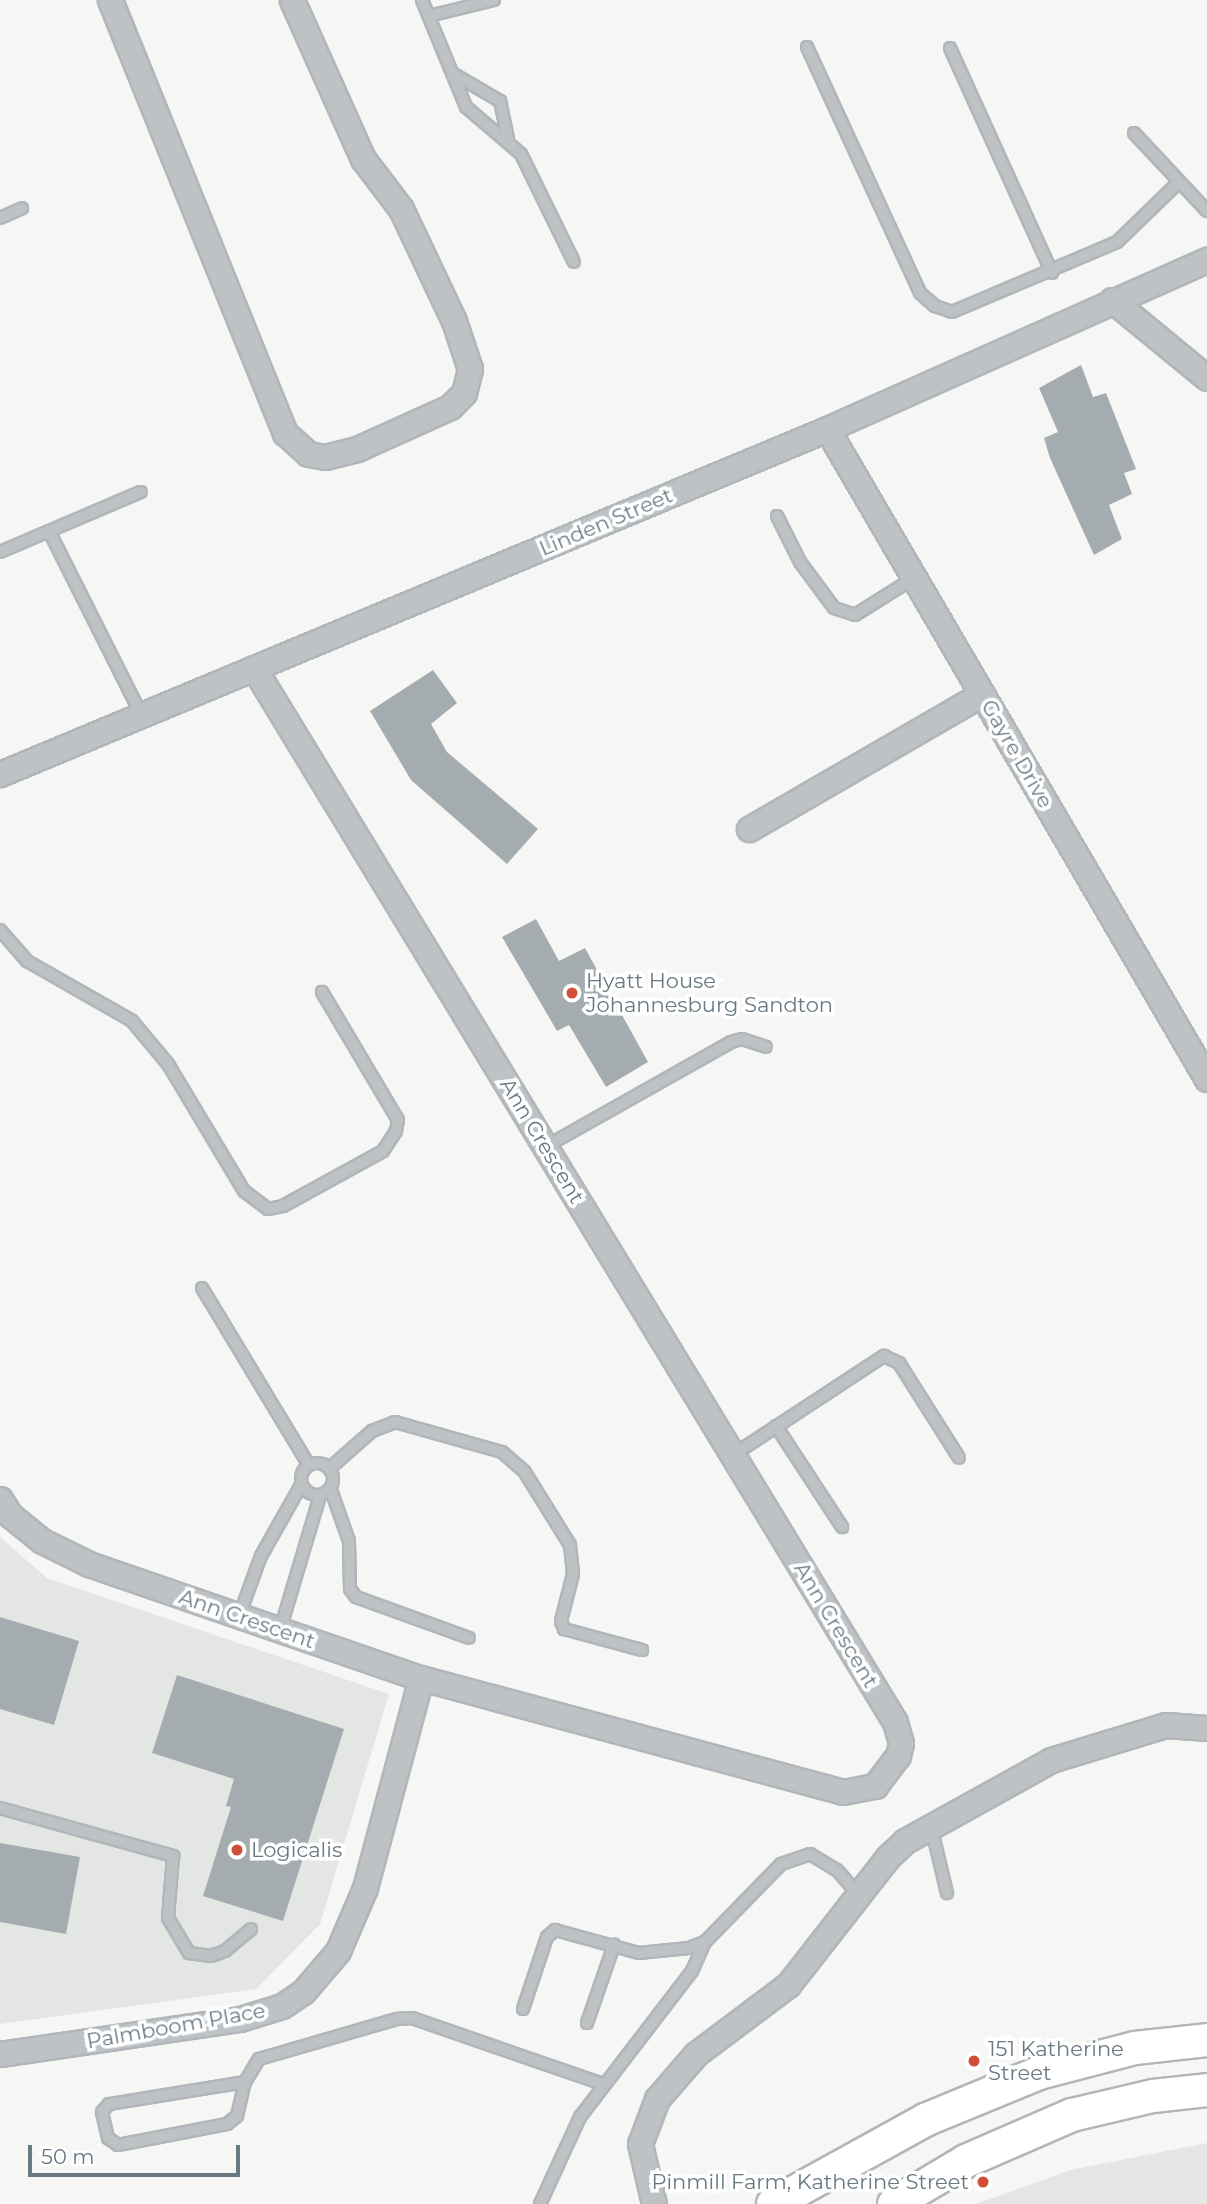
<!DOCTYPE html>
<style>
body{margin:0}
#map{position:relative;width:1207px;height:2204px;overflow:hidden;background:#f6f6f4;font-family:Montserrat,sans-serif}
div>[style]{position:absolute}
.built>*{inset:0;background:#e4e6e4}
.building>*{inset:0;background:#a4acb0}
.roads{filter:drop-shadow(2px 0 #b1b6ba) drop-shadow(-2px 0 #b1b6ba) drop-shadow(0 2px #b1b6ba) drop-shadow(0 -2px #b1b6ba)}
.lane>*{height:10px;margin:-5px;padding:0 5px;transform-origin:5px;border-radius:5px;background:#bec2c5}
.lane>.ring{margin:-5px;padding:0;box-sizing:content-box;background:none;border:10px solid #bec2c5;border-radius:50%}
.street>*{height:23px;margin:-11.5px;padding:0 11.5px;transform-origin:11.5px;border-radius:11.5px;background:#bec2c5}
.secondary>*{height:32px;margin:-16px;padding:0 16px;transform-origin:16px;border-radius:16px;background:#fff}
.dots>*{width:19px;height:19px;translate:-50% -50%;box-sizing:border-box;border:4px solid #fff;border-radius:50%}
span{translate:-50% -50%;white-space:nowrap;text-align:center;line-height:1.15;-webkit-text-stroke:7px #fff;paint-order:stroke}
.street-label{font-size:21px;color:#697982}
.poi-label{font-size:21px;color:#697982}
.left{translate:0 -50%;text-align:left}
.right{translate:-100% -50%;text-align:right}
.scale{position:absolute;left:28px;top:2145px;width:212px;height:32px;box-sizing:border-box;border:4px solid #697982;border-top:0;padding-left:9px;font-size:21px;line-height:24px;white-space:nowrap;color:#697982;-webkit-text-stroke:5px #fff;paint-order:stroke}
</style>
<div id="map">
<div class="built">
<div style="clip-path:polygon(0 1537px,47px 1578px,389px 1694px,320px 1924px,256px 1989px,0 2024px)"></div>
<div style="clip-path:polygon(1207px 2143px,1207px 2204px,976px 2204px,1071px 2170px)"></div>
</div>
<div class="building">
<div style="clip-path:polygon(1081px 365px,1093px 397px,1106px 393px,1136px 469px,1124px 473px,1132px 494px,1109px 505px,1122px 539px,1094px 555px,1050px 458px,1044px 438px,1058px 432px,1039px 388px)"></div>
<div style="clip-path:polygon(433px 670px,457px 703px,431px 724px,447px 752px,538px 829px,507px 864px,411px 780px,370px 711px)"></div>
<div style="clip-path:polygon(536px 919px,559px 961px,585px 948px,648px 1062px,606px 1087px,569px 1025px,557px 1031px,502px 937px)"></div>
<div style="clip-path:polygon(0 1617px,79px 1641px,54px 1725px,0 1709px)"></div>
<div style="clip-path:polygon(177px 1675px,344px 1729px,283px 1921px,203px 1896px,231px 1807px,226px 1806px,234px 1779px,152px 1753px)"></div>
<div style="clip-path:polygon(0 1843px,80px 1857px,66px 1934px,0 1922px)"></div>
</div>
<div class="roads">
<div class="lane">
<div style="left:422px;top:0;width:116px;rotate:67.6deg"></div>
<div style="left:466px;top:107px;width:72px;rotate:40.5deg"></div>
<div style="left:521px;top:154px;width:120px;rotate:63.9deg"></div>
<div style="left:429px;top:16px;width:67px;rotate:-13.8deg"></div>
<div style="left:807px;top:47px;width:271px;rotate:65.3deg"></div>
<div style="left:920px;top:293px;width:20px;rotate:41deg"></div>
<div style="left:935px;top:306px;width:18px;rotate:19deg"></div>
<div style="left:952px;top:312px;width:179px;rotate:-23deg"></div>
<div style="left:1117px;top:242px;width:86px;rotate:-44.1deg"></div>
<div style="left:950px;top:48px;width:247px;rotate:65.6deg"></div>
<div style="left:452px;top:73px;width:56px;rotate:30.3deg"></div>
<div style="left:500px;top:101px;width:39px;rotate:78deg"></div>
<div style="left:1134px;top:133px;width:107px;rotate:46.9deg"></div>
<div style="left:0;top:218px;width:24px;rotate:-24deg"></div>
<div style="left:777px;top:516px;width:51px;rotate:63.4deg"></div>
<div style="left:800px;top:562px;width:57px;rotate:53.5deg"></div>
<div style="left:834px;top:608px;width:22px;rotate:18deg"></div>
<div style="left:855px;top:615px;width:70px;rotate:-32.1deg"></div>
<div style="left:49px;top:531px;width:207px;rotate:63.3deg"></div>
<div style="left:0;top:552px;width:153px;rotate:-23.1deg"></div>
<div style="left:0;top:930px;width:41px;rotate:48.9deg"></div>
<div style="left:27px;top:961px;width:121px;rotate:29.7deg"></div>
<div style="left:132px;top:1021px;width:56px;rotate:50.1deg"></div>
<div style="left:168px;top:1064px;width:148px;rotate:59.1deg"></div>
<div style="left:244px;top:1191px;width:30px;rotate:37deg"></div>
<div style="left:268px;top:1209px;width:15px;rotate:-11deg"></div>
<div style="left:283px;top:1206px;width:114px;rotate:-28.8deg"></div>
<div style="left:383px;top:1151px;width:24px;rotate:-57deg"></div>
<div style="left:396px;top:1131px;width:11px;rotate:-80deg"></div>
<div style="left:398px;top:1120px;width:149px;rotate:-120.7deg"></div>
<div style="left:545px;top:1147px;width:214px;rotate:-29.4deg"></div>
<div style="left:731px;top:1042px;width:11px;rotate:-15deg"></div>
<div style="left:742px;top:1039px;width:25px;rotate:18deg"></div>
<div style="left:202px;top:1288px;width:205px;rotate:58.9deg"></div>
<div style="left:776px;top:1426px;width:121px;rotate:56.8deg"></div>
<div style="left:733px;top:1455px;width:181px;rotate:-33.3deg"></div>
<div style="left:884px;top:1356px;width:17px;rotate:25deg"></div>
<div style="left:899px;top:1363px;width:112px;rotate:57.7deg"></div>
<div class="ring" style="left:301px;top:1463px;width:22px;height:22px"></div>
<div style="left:330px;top:1468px;width:56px;rotate:-41.4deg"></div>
<div style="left:372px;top:1431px;width:25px;rotate:-21deg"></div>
<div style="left:395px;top:1422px;width:111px;rotate:15.7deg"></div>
<div style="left:502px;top:1452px;width:29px;rotate:41deg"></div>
<div style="left:524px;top:1471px;width:87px;rotate:58.1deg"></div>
<div style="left:570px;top:1545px;width:29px;rotate:84deg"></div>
<div style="left:573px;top:1574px;width:49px;rotate:104.3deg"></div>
<div style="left:561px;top:1621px;width:9px;rotate:69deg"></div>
<div style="left:564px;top:1629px;width:81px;rotate:15.1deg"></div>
<div style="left:331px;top:1490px;width:54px;rotate:70.6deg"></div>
<div style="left:349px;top:1541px;width:48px;rotate:88.8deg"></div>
<div style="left:350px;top:1589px;width:10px;rotate:53deg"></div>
<div style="left:356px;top:1597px;width:120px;rotate:19.9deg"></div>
<div style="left:239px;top:1616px;width:64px;rotate:-69.9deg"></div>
<div style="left:261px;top:1556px;width:81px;rotate:-60.6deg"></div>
<div style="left:280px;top:1630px;width:140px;rotate:-73.4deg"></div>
<div style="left:0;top:1808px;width:180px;rotate:15.5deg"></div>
<div style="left:173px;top:1856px;width:62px;rotate:94.6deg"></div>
<div style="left:168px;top:1918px;width:41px;rotate:59deg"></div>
<div style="left:189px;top:1953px;width:22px;rotate:8deg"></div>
<div style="left:211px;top:1956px;width:15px;rotate:-20deg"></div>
<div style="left:225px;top:1951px;width:34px;rotate:-40deg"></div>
<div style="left:931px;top:1826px;width:69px;rotate:76.6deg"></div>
<div style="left:523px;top:2009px;width:76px;rotate:-71.6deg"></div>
<div style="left:547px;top:1937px;width:11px;rotate:-41deg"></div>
<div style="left:555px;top:1930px;width:87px;rotate:15.3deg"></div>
<div style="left:639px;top:1953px;width:50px;rotate:-5.7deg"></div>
<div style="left:689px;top:1948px;width:17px;rotate:-21deg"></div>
<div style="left:705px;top:1942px;width:109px;rotate:-45.7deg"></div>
<div style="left:781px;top:1864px;width:31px;rotate:-19deg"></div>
<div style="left:810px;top:1854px;width:31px;rotate:31deg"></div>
<div style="left:837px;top:1870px;width:33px;rotate:49deg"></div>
<div style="left:587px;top:2023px;width:83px;rotate:-70.9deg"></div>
<div style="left:245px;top:2082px;width:138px;rotate:170.8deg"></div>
<div style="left:109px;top:2104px;width:11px;rotate:131deg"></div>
<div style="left:102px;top:2112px;width:27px;rotate:77deg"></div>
<div style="left:108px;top:2138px;width:12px;rotate:35deg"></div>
<div style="left:118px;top:2145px;width:111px;rotate:-10.9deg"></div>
<div style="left:227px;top:2124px;width:13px;rotate:-39deg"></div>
<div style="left:237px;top:2116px;width:35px;rotate:-77deg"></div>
<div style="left:245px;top:2082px;width:27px;rotate:-59deg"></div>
<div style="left:259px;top:2059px;width:144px;rotate:-16.2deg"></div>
<div style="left:397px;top:2019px;width:15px;rotate:-4deg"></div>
<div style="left:412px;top:2018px;width:202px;rotate:19.1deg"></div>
<div style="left:540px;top:2204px;width:96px;rotate:-65.3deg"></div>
<div style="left:580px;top:2117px;width:184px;rotate:-52.5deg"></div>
<div style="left:692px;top:1971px;width:32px;rotate:-66deg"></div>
</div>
<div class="street">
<div style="left:110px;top:0;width:467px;rotate:68deg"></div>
<div style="left:285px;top:433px;width:31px;rotate:42deg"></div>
<div style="left:308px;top:454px;width:17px;rotate:10deg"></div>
<div style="left:325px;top:457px;width:33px;rotate:-14deg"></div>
<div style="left:357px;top:449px;width:102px;rotate:-24.3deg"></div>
<div style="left:450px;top:407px;width:20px;rotate:-45deg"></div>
<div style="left:464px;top:393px;width:25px;rotate:-76deg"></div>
<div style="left:470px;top:369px;width:51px;rotate:-108.4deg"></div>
<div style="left:454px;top:321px;width:124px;rotate:-115.3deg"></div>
<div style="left:401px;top:209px;width:63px;rotate:-127.2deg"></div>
<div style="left:363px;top:159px;width:174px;rotate:-114.1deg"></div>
<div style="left:1112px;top:300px;width:123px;rotate:39.4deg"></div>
<div style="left:827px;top:429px;width:753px;rotate:59.69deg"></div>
<div style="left:0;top:774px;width:896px;rotate:-22.64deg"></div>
<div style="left:827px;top:429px;width:416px;rotate:-24deg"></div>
<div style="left:749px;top:829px;width:269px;rotate:-30.1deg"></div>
<div style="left:0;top:1499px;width:19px;rotate:58deg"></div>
<div style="left:10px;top:1515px;width:41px;rotate:39.1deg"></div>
<div style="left:42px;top:1541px;width:52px;rotate:26.1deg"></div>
<div style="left:89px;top:1564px;width:351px;rotate:19deg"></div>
<div style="left:421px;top:1678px;width:437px;rotate:15.1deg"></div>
<div style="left:843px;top:1792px;width:33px;rotate:-11deg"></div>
<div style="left:875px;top:1786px;width:38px;rotate:-53deg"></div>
<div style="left:898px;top:1756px;width:13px;rotate:-77deg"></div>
<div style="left:901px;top:1743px;width:22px;rotate:-106deg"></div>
<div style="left:895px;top:1722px;width:1234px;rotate:-121.31deg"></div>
<div style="left:0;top:2054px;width:243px;rotate:-8.3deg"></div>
<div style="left:240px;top:2019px;width:44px;rotate:-17.2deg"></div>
<div style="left:282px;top:2006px;width:25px;rotate:-34deg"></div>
<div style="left:303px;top:1992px;width:54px;rotate:-49.5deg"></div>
<div style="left:338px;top:1951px;width:69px;rotate:-66.8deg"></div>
<div style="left:365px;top:1888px;width:217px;rotate:-75.1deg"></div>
<div style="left:654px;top:2204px;width:62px;rotate:-103.1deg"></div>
<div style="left:640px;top:2144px;width:48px;rotate:-69.3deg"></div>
<div style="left:657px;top:2099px;width:60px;rotate:-49.1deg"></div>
<div style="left:696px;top:2054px;width:115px;rotate:-36.9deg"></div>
<div style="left:788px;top:1985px;width:162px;rotate:-52deg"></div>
<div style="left:888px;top:1857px;width:23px;rotate:-43deg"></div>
<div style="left:905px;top:1841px;width:167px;rotate:-29deg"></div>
<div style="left:1051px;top:1760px;width:120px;rotate:-16.9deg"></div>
<div style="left:1166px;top:1725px;width:41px;rotate:4.2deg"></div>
</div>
<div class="secondary">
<div style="left:773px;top:2204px;width:174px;rotate:-28.9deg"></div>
<div style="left:925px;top:2120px;width:123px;rotate:-22.4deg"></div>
<div style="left:1039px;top:2073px;width:99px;rotate:-14.6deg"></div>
<div style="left:1135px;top:2048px;width:72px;rotate:-6.3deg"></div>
<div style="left:894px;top:2204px;width:84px;rotate:-30.8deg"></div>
<div style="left:966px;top:2161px;width:116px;rotate:-23.5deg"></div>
<div style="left:1072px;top:2115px;width:83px;rotate:-13.2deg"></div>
<div style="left:1153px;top:2096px;width:54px;rotate:-6.3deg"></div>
</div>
</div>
<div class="dots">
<div style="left:572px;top:993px;background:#d14e39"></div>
<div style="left:237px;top:1850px;background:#d14e39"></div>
<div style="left:974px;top:2061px;background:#d14e39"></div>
<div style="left:983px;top:2182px;background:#d14e39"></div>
</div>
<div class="street-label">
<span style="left:606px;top:522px;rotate:-23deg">Linden Street</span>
<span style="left:1017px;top:754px;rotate:60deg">Gayre Drive</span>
<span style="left:542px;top:1141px;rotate:59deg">Ann Crescent</span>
<span style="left:247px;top:1619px;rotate:19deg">Ann Crescent</span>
<span style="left:836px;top:1625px;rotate:59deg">Ann Crescent</span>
<span style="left:176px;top:2026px;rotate:-10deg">Palmboom Place</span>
</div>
<div class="poi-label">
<span class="left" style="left:586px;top:993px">Hyatt House<br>Johannesburg Sandton</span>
<span class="left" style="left:251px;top:1850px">Logicalis</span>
<span class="left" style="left:988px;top:2061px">151 Katherine<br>Street</span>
<span class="right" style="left:969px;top:2182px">Pinmill Farm, Katherine Street</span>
</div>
<div class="scale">50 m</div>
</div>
